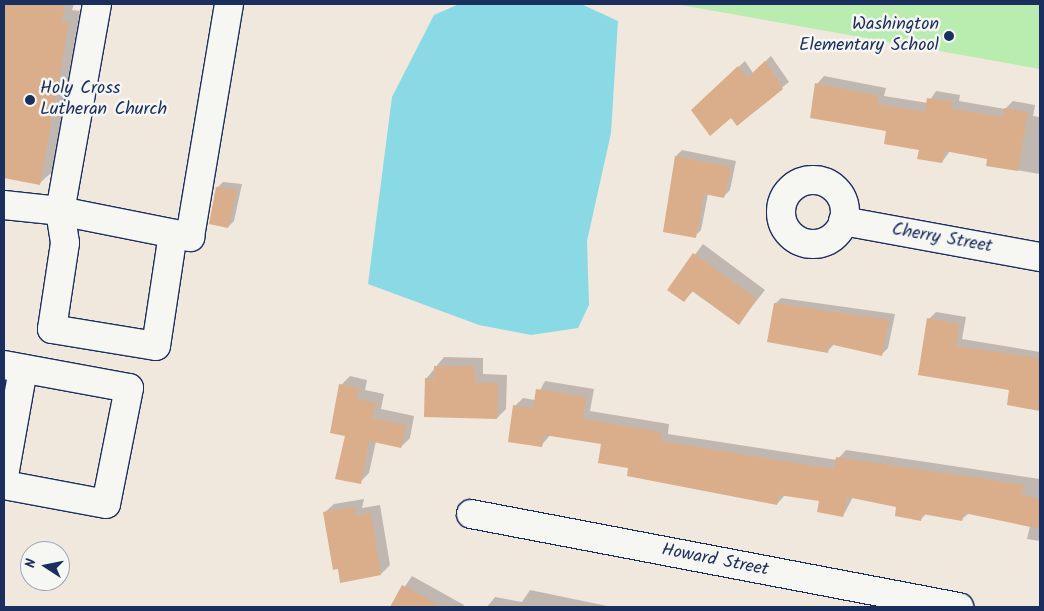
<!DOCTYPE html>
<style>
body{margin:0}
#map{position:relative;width:1044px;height:611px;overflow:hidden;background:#f0e7dd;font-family:Kalam,sans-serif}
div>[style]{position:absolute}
.green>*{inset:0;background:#b8edaf}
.water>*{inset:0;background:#89dae5}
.shadow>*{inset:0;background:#0003}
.building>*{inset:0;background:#daad8b}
.roads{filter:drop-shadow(1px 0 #1b2f5e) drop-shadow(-1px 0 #1b2f5e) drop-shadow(0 1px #1b2f5e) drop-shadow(0 -1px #1b2f5e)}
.minor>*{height:28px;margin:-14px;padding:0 14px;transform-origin:14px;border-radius:14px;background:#f6f6f2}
.minor>.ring{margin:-14px;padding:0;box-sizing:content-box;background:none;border:28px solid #f6f6f2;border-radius:50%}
.dots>*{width:14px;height:14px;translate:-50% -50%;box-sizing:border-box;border:2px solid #f6f6f2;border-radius:50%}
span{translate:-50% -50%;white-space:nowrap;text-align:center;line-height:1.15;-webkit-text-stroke:5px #f6f6f2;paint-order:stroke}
.poi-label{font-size:18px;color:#1b2f5e}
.right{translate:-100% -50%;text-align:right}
.left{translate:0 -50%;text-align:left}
.street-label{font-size:18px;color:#1b2f5e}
.frame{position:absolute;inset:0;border:5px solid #1b2f5e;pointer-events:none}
.north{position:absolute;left:20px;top:541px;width:50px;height:50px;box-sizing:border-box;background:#f6f6f2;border:1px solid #9ea6b7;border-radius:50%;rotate:281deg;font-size:14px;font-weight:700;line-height:20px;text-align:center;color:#1b2f5e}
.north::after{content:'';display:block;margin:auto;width:18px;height:22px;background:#1b2f5e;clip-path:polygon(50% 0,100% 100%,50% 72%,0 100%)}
</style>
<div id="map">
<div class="green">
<div style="clip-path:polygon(675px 4px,1040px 4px,1040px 69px)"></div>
</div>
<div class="water">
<div style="clip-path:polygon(459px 4px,581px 4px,618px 21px,611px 133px,587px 241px,589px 305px,578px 328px,531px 335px,479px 325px,368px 284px,392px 97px,434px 15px)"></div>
</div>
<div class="shadow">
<div style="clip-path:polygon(4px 4px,74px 4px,72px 10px,80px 11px,52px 172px,40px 183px,4px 176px)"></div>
<div style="clip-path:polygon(771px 56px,789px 82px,737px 124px,731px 116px,693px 110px,745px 61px,753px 73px)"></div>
<div style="clip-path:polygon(824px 76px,886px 88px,884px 96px,928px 103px,936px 91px,960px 95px,959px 101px,1005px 109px,1013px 101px,1035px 105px,1033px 116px,1040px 117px,1040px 174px,987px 165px,988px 158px,950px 151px,942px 162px,817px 84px)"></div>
<div style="clip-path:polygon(682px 150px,736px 161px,730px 190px,724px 196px,708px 194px,701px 230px,695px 236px,676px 156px)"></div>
<div style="clip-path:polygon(223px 182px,242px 184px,234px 221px,228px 227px,217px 188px)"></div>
<div style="clip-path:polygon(703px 244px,765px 290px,739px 323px,694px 290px,684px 301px,668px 290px)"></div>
<div style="clip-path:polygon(781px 298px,895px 314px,888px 348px,882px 354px,834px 344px,827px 352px,775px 304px)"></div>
<div style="clip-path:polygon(936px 312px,966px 317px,962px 339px,1040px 352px,1040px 407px,1011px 389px,919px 374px,929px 319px)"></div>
<div style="clip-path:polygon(444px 357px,483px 358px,483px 374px,507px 375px,506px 409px,497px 418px,426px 379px)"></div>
<div style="clip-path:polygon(350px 376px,367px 380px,365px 390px,384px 394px,381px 409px,414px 416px,410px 438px,401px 447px,376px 441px,369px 473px,360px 482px,346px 435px,341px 385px)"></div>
<div style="clip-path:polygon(545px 381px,594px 389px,590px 411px,669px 424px,668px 434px,837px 460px,846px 450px,1040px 479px,1040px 541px,1027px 539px,1030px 526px,969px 513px,962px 519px,927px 513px,921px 519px,898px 506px,853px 497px,843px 516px,820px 500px,785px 495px,777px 504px,630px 467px,602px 443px,550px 435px,541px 446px,515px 406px,523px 398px,535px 400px)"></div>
<div style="clip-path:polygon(364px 499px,362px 508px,380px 505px,390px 565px,381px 574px,324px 513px,334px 504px)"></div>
<div style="clip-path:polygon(412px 576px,464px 605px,463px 607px,391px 607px)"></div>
<div style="clip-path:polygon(530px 590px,612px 607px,487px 607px,495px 597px,522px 602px)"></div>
</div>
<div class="building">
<div style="clip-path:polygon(4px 4px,65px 4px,62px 21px,69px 23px,40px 185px,4px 178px)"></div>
<div style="clip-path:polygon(765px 61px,783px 89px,737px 126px,731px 118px,710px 136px,691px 110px,738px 66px,747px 78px)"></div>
<div style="clip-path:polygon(815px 83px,879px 96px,877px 104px,925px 112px,927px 98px,953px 102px,952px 109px,1003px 117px,1004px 108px,1028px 112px,1018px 171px,986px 166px,987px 159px,945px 151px,942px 163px,917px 159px,919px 150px,884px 144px,886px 131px,810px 118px)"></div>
<div style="clip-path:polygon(675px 156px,731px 167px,724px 198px,704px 194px,696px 238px,663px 232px)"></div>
<div style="clip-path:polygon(216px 187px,237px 190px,228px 228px,209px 224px)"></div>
<div style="clip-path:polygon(693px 253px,757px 299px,739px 325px,692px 291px,684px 302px,667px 290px)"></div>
<div style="clip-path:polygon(774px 303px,889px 320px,882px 356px,829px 344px,828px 353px,767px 342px)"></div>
<div style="clip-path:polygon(927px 318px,959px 324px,956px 346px,1040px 358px,1040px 411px,1007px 405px,1009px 390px,918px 375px)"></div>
<div style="clip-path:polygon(434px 366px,475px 366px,475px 383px,498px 383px,497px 419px,424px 417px,425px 378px,434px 379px)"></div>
<div style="clip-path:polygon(339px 384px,359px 388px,357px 399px,376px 403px,372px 418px,406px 425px,401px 448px,369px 441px,361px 484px,335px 479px,345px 436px,330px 433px)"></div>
<div style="clip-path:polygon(536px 389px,586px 397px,583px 419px,662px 432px,660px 441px,834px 469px,836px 457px,1024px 485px,1022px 494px,1040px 499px,1040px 529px,964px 513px,962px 521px,922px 514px,921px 521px,895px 516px,896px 507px,847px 497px,843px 517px,817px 512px,819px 501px,779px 495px,777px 505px,627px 476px,628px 468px,598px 463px,601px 444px,544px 435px,542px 447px,508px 442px,513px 405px,533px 408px)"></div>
<div style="clip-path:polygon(356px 507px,354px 516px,371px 513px,381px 575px,340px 583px,338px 569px,333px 570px,323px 512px)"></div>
<div style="clip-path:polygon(402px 585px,443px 607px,390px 607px)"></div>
</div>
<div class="roads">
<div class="minor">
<div style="left:97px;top:4px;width:210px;rotate:100.1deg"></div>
<div style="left:60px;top:211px;width:32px;rotate:81deg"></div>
<div style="left:65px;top:243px;width:87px;rotate:98.6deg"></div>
<div style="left:52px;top:329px;width:105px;rotate:9.3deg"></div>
<div style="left:156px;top:346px;width:113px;rotate:-81.4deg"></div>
<div class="ring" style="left:781px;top:180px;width:36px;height:36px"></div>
<div style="left:4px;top:205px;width:56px;rotate:6.1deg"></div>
<div style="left:60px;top:211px;width:133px;rotate:11.3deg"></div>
<div style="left:190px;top:237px;width:236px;rotate:-80.5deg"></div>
<div style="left:843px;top:221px;width:200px;rotate:10.4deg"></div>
<div style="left:4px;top:365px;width:127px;rotate:10.4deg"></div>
<div style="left:129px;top:388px;width:118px;rotate:101.2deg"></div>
<div style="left:106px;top:504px;width:104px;rotate:-169.4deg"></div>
<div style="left:4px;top:476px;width:109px;rotate:-79.9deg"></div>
<div style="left:471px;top:514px;width:497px;rotate:10.8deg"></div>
</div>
</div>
<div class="dots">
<div style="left:949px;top:36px;background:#1b2f5e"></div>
<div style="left:30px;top:100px;background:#1b2f5e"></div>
</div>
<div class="poi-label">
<span class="right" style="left:939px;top:36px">Washington<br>Elementary School</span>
<span class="left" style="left:40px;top:100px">Holy Cross<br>Lutheran Church</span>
</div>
<div class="street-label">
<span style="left:942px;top:239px;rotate:10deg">Cherry Street</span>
<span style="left:715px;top:561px;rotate:11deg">Howard Street</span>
</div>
<div class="frame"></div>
<div class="north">N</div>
</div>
